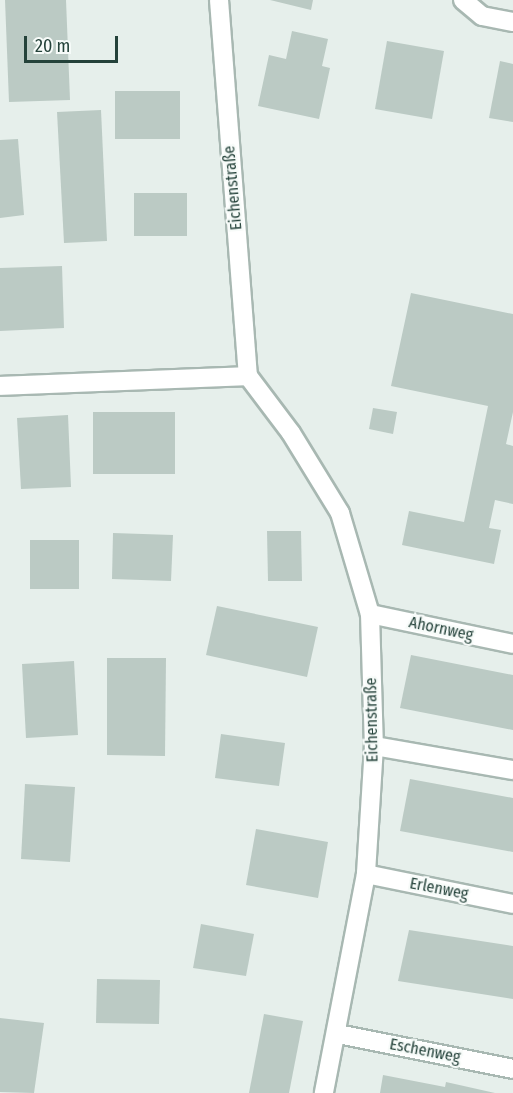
<!DOCTYPE html>
<meta charset="utf-8">
<style>
body{margin:0}
#map{position:relative;width:513px;height:1093px;overflow:hidden;background:#e6efeb;font-family:"Fira Sans Condensed",sans-serif}
div>[style]{position:absolute}
.building>*{inset:0;background:#bbcac4}
.roads{filter:drop-shadow(2px 0 #a8b8b2) drop-shadow(-2px 0 #a8b8b2) drop-shadow(0 2px #a8b8b2) drop-shadow(0 -2px #a8b8b2)}
.minor>*{height:18px;margin:-9px;padding:0 9px;transform-origin:9px;border-radius:9px;background:#fff}
span{translate:-50% -50%;white-space:nowrap;text-align:center;line-height:1.15;-webkit-text-stroke:4.5px #f7fbf9;paint-order:stroke}
.street-label{font-size:16px;color:#24423a}
.scale{position:absolute;left:24px;top:36px;width:94px;height:27px;box-sizing:border-box;border:3px solid #24423a;border-top:0;padding-left:8px;font-size:18px;line-height:21px;white-space:nowrap;color:#24423a;-webkit-text-stroke:4px #f7fbf9;paint-order:stroke}
</style>
<div id="map">
<div class="building">
<div style="clip-path:polygon(5px 0,66px 0,70px 100px,9px 102px)"></div>
<div style="clip-path:polygon(270px 0,313px 0,311px 10px)"></div>
<div style="clip-path:polygon(292px 31px,328px 39px,322px 66px,330px 68px,319px 119px,258px 106px,269px 55px,286px 59px)"></div>
<div style="clip-path:polygon(387px 41px,444px 51px,432px 119px,375px 109px)"></div>
<div style="clip-path:polygon(500px 61px,513px 64px,513px 122px,489px 118px)"></div>
<div style="clip-path:polygon(115px 91px,180px 91px,180px 139px,115px 139px)"></div>
<div style="clip-path:polygon(101px 110px,107px 241px,64px 243px,57px 112px)"></div>
<div style="clip-path:polygon(18px 139px,24px 215px,0 218px,0 140px)"></div>
<div style="clip-path:polygon(134px 193px,187px 193px,187px 236px,134px 236px)"></div>
<div style="clip-path:polygon(62px 266px,64px 328px,0 331px,0 268px)"></div>
<div style="clip-path:polygon(411px 293px,513px 314px,513px 412px,506px 444px,513px 446px,513px 504px,495px 500px,489px 528px,501px 530px,494px 564px,402px 545px,409px 511px,464px 522px,488px 406px,391px 386px)"></div>
<div style="clip-path:polygon(373px 408px,397px 412px,393px 434px,369px 429px)"></div>
<div style="clip-path:polygon(93px 412px,175px 412px,175px 474px,93px 474px)"></div>
<div style="clip-path:polygon(68px 415px,71px 487px,21px 489px,17px 418px)"></div>
<div style="clip-path:polygon(267px 531px,301px 531px,302px 581px,268px 581px)"></div>
<div style="clip-path:polygon(113px 533px,173px 535px,171px 581px,112px 579px)"></div>
<div style="clip-path:polygon(30px 540px,79px 540px,79px 589px,30px 589px)"></div>
<div style="clip-path:polygon(217px 606px,318px 627px,307px 677px,206px 655px)"></div>
<div style="clip-path:polygon(411px 655px,513px 675px,513px 730px,400px 708px)"></div>
<div style="clip-path:polygon(107px 658px,166px 658px,165px 756px,107px 755px)"></div>
<div style="clip-path:polygon(74px 661px,78px 735px,26px 738px,22px 664px)"></div>
<div style="clip-path:polygon(221px 734px,285px 743px,279px 786px,215px 778px)"></div>
<div style="clip-path:polygon(410px 779px,513px 798px,513px 852px,400px 831px)"></div>
<div style="clip-path:polygon(25px 784px,75px 787px,70px 862px,21px 859px)"></div>
<div style="clip-path:polygon(256px 829px,328px 842px,318px 898px,246px 885px)"></div>
<div style="clip-path:polygon(201px 924px,254px 934px,246px 976px,193px 968px)"></div>
<div style="clip-path:polygon(409px 930px,513px 946px,513px 999px,398px 981px)"></div>
<div style="clip-path:polygon(97px 979px,160px 980px,159px 1024px,96px 1023px)"></div>
<div style="clip-path:polygon(264px 1014px,303px 1021px,289px 1093px,249px 1093px)"></div>
<div style="clip-path:polygon(0 1018px,44px 1023px,34px 1093px,0 1092px)"></div>
<div style="clip-path:polygon(383px 1075px,445px 1087px,446px 1082px,495px 1093px,380px 1093px)"></div>
</div>
<div class="roads">
<div class="minor">
<div style="left:219px;top:0;width:377px;rotate:85.6deg"></div>
<div style="left:248px;top:376px;width:71px;rotate:53deg"></div>
<div style="left:291px;top:433px;width:94px;rotate:58.5deg"></div>
<div style="left:340px;top:513px;width:105px;rotate:73.5deg"></div>
<div style="left:370px;top:614px;width:132px;rotate:88.3deg"></div>
<div style="left:374px;top:746px;width:128px;rotate:93.6deg"></div>
<div style="left:366px;top:874px;width:223px;rotate:100.9deg"></div>
<div style="left:463px;top:0;width:25px;rotate:40deg"></div>
<div style="left:482px;top:16px;width:32px;rotate:11deg"></div>
<div style="left:0;top:386px;width:248px;rotate:-2.3deg"></div>
<div style="left:370px;top:614px;width:146px;rotate:11.8deg"></div>
<div style="left:374px;top:746px;width:141px;rotate:9.8deg"></div>
<div style="left:366px;top:874px;width:150px;rotate:11.5deg"></div>
<div style="left:338px;top:1034px;width:178px;rotate:11.3deg"></div>
</div>
</div>
<div class="street-label">
<span style="left:233px;top:188px;rotate:-95deg">Eichenstraße</span>
<span style="left:441px;top:629px;rotate:12deg">Ahornweg</span>
<span style="left:372px;top:720px;rotate:-91deg">Eichenstraße</span>
<span style="left:439px;top:889px;rotate:11deg">Erlenweg</span>
<span style="left:425px;top:1051px;rotate:11deg">Eschenweg</span>
</div>
<div class="scale">20 m</div>
</div>
